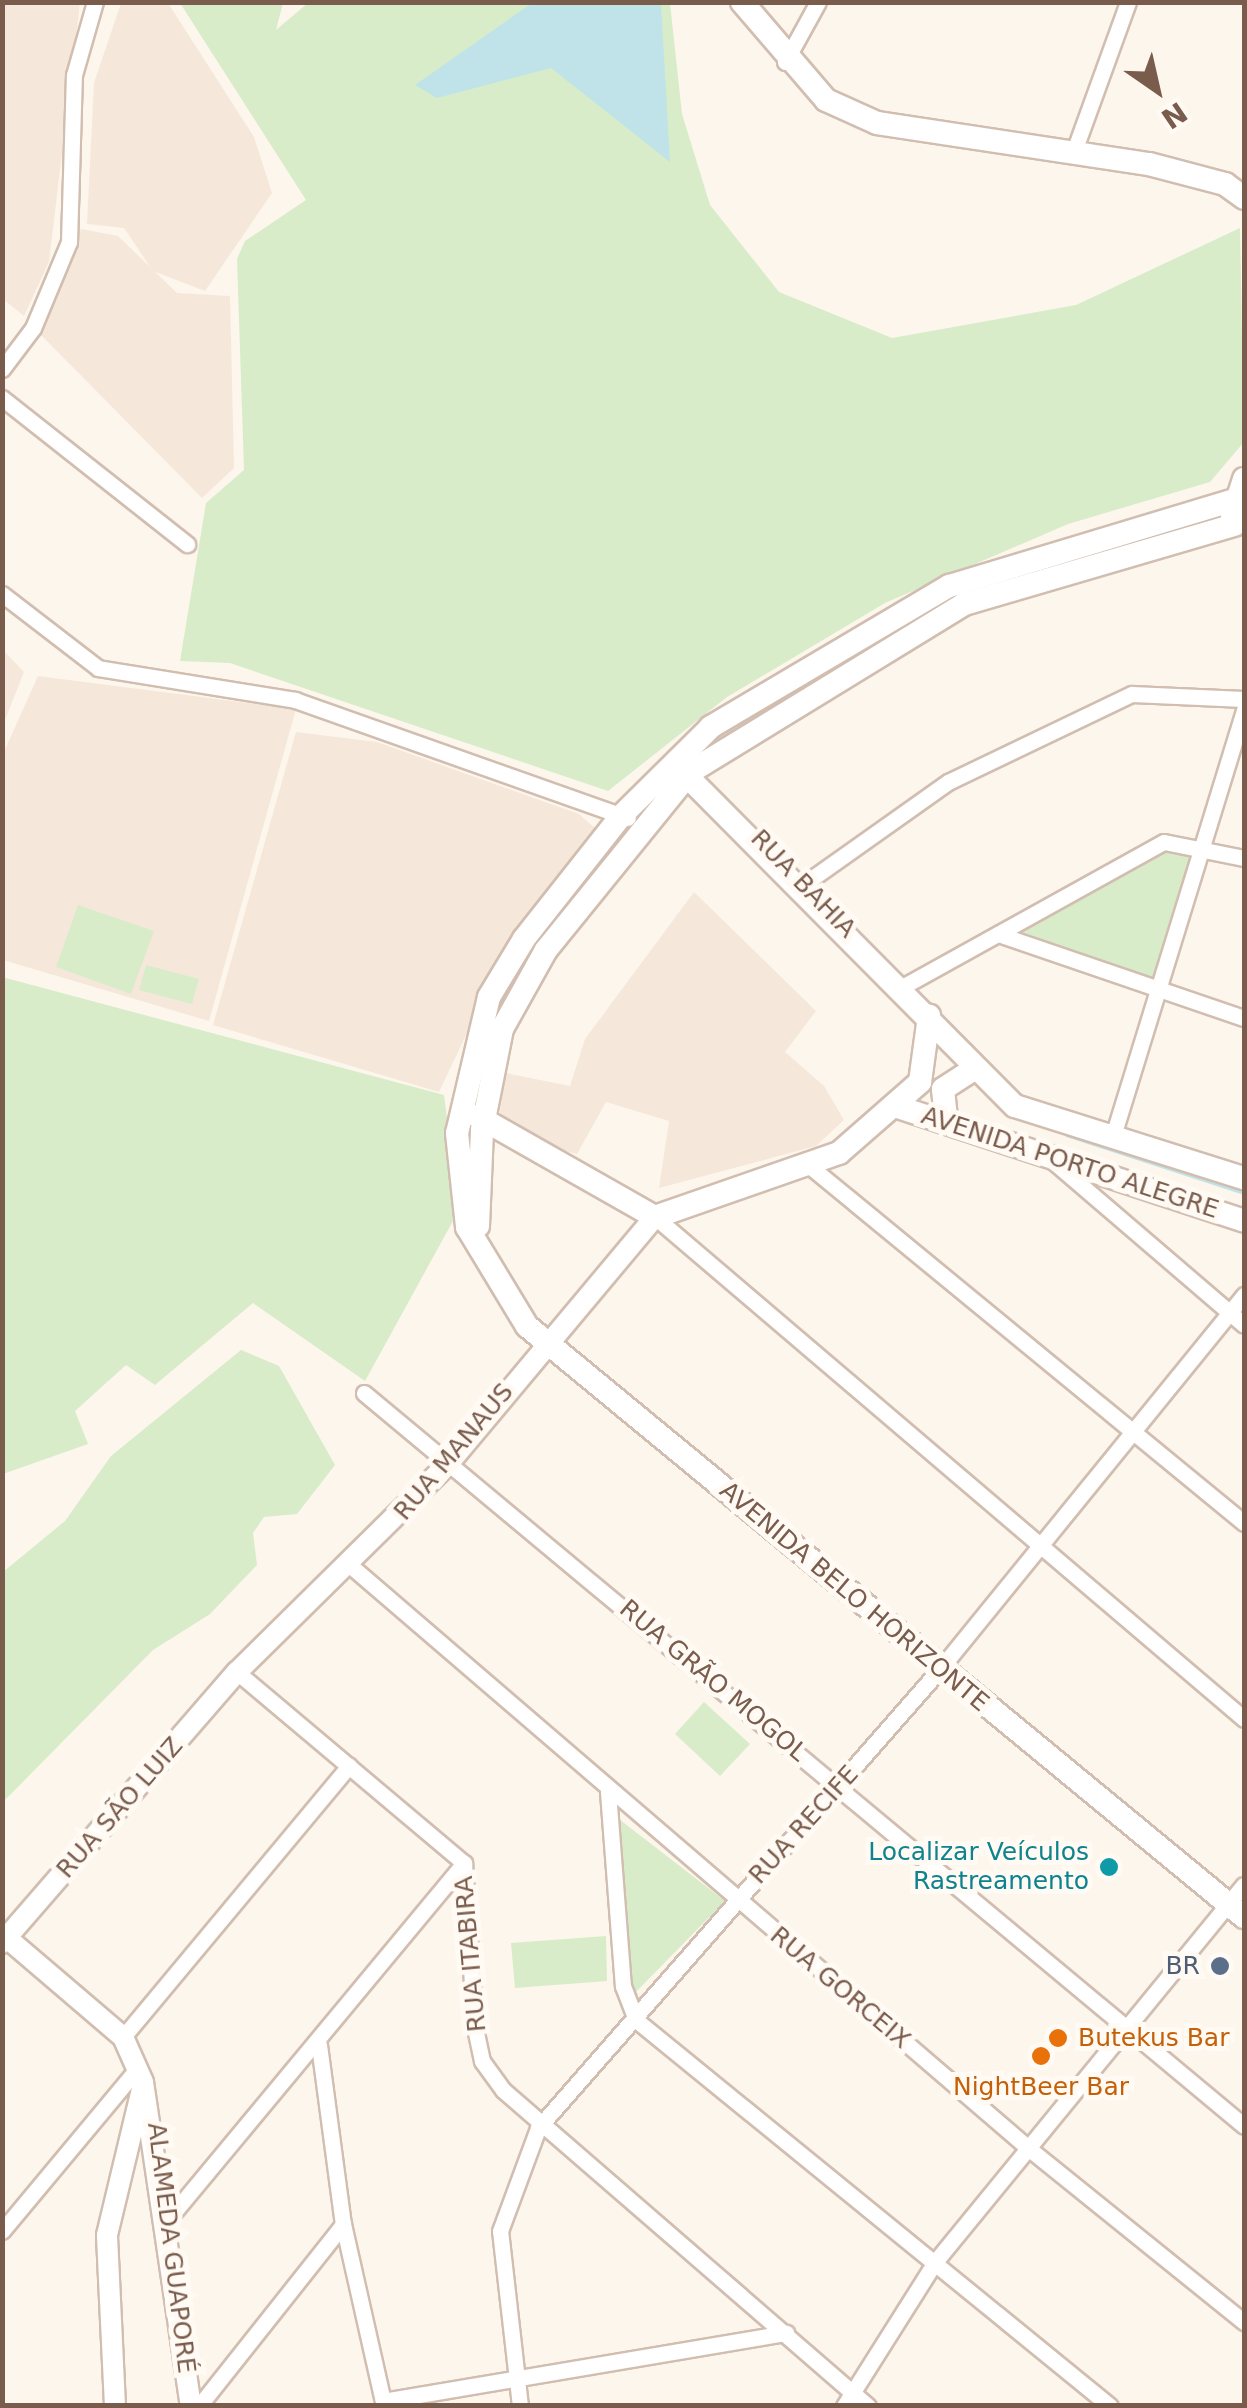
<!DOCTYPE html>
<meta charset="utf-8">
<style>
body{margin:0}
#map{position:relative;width:1247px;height:2408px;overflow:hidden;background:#fdf6ec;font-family:"DejaVu Sans",sans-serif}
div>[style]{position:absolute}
.residential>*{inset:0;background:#f5e8da}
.green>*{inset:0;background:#d8ecc9}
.water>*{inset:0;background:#bfe3e8}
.stream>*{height:4px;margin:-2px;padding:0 2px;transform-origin:2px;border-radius:2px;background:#bfe3e8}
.roads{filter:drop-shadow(2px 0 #d1beb0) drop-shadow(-2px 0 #d1beb0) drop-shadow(0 2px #d1beb0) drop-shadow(0 -2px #d1beb0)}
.minor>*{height:15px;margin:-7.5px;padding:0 7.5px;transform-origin:7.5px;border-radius:7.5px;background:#fff}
.tertiary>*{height:20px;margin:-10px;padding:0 10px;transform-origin:10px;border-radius:10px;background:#fff}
.secondary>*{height:22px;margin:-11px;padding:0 11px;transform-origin:11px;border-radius:11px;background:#fff}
.dots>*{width:28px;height:28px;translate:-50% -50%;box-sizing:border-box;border:5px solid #fffaf3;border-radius:50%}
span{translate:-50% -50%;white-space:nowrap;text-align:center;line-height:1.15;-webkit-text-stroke:10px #fffaf3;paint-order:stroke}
.street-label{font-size:25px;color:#7a5c4d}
.culture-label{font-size:25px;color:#0d838f}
.right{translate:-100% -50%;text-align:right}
.service-label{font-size:25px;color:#4e5e75}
.food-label{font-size:25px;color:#c56008}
.left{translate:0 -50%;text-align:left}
.frame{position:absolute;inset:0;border:5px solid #7a5c4d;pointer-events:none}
.north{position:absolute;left:1107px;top:40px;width:100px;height:100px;-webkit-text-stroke:8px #fffaf3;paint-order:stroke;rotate:146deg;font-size:28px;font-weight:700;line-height:40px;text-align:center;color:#7a5c4d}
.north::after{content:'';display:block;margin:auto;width:35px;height:45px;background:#7a5c4d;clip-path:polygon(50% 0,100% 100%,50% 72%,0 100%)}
</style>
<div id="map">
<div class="residential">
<div style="clip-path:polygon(2px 3px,80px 3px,49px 262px,24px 316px,3px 299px)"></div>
<div style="clip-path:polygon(121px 3px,168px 3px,254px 137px,272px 193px,205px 291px,153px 271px,124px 228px,87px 224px,94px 83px)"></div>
<div style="clip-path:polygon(81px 229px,118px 236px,177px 293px,230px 296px,234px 468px,202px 498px,41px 335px)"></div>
<div style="clip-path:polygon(3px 650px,24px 672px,3px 725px,3px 649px)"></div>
<div style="clip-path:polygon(38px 676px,296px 709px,209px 1021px,3px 960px,3px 754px)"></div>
<div style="clip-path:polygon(296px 732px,377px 742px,579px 814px,596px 829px,512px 938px,439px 1092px,213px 1025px)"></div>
<div style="clip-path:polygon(694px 892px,816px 1011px,785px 1052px,824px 1086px,844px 1120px,816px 1146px,659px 1188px,669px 1121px,606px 1102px,577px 1154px,526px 1140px,499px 1120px,505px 1073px,570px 1086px,585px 1039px)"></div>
</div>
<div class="green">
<div style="clip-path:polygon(180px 3px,283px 3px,276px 30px,308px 3px,670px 3px,682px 114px,710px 205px,779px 292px,892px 338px,1076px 305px,1240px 228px,1244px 442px,1210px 482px,1068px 524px,885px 603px,727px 697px,608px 791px,230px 663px,180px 661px,206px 503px,244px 470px,237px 259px,245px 241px,306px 200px)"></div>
<div style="clip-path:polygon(1170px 849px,1194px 851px,1152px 980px,1020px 931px)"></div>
<div style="clip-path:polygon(78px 905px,154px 931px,131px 994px,56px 967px)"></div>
<div style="clip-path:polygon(146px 965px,199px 979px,192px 1004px,139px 990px)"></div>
<div style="clip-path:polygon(2px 977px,444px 1095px,459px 1210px,365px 1381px,253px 1303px,155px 1385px,126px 1365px,75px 1411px,88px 1444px,3px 1474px)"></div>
<div style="clip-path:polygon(241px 1350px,279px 1366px,335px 1465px,297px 1514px,264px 1517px,253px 1533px,257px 1565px,210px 1614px,153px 1650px,3px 1802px,3px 1572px,65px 1521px,111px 1456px)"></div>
<div style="clip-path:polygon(704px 1702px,750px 1744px,720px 1776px,675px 1734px)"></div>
<div style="clip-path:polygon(615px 1816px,725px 1901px,634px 1994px)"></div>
<div style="clip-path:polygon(606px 1936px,607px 1981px,515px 1988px,511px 1943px)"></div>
</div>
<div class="water">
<div style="clip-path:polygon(532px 3px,661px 3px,670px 162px,551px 68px,437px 98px,415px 85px)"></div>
</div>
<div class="stream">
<div style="left:1067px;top:1135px;width:186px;rotate:18.1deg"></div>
</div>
<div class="roads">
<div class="minor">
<div style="left:785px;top:62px;width:68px;rotate:-61.2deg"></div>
<div style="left:1073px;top:154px;width:162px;rotate:-70.1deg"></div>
<div style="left:2px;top:369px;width:51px;rotate:-52.9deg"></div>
<div style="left:33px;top:328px;width:93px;rotate:-67.3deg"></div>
<div style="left:69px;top:242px;width:167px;rotate:-88.3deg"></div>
<div style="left:74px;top:75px;width:76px;rotate:-74deg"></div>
<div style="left:2px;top:398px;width:236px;rotate:38.3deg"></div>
<div style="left:2px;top:594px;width:121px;rotate:37.6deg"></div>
<div style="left:98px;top:668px;width:200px;rotate:9.2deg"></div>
<div style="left:295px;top:700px;width:353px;rotate:19.5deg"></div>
<div style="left:804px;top:884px;width:176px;rotate:-35.3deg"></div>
<div style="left:948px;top:782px;width:204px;rotate:-25.6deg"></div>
<div style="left:1132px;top:694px;width:112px;rotate:2.6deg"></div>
<div style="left:998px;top:934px;width:260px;rotate:18.9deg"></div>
<div style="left:902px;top:987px;width:299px;rotate:-29deg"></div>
<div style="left:1164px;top:842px;width:82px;rotate:11.3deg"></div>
<div style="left:1113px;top:1136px;width:447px;rotate:-72.9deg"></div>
<div style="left:1054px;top:1162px;width:250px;rotate:40.6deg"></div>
<div style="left:812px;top:1168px;width:559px;rotate:39.41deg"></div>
<div style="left:655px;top:1217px;width:774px;rotate:40.44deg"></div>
<div style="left:364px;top:1393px;width:1145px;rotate:39.79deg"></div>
<div style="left:352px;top:1567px;width:890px;rotate:40.67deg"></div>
<div style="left:1027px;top:2147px;width:279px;rotate:38.9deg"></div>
<div style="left:237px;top:1672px;width:297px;rotate:40.1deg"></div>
<div style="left:464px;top:1863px;width:165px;rotate:86.2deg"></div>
<div style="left:475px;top:2028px;width:34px;rotate:78deg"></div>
<div style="left:482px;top:2061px;width:36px;rotate:54deg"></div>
<div style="left:503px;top:2090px;width:483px;rotate:40.9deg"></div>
<div style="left:608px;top:1792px;width:195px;rotate:85.6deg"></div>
<div style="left:623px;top:1986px;width:36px;rotate:69deg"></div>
<div style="left:636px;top:2020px;width:611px;rotate:39.16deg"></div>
<div style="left:123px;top:2037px;width:353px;rotate:-50.2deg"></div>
<div style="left:319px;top:2045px;width:181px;rotate:82.4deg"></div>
<div style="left:343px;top:2224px;width:187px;rotate:77.3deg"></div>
<div style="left:170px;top:2217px;width:460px;rotate:-50.3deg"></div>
<div style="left:2px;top:2231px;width:211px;rotate:-50.2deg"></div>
<div style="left:383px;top:2401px;width:409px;rotate:-9.6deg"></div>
<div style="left:199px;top:2406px;width:232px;rotate:-51.6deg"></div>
<div style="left:520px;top:2406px;width:176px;rotate:-96.5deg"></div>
<div style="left:500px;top:2231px;width:110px;rotate:-69.7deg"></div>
<div style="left:538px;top:2128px;width:610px;rotate:-48.79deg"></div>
<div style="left:940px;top:1669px;width:482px;rotate:-50.9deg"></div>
<div style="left:844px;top:2406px;width:170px;rotate:-57.7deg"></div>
<div style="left:935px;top:2262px;width:487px;rotate:-50.7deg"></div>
</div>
<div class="tertiary">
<div style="left:7px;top:1938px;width:153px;rotate:40.5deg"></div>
<div style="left:123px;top:2037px;width:49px;rotate:66deg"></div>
<div style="left:143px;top:2082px;width:328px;rotate:81.6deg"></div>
<div style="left:2px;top:1943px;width:359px;rotate:-49.1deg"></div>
<div style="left:237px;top:1672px;width:298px;rotate:-44.6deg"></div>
<div style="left:449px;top:1463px;width:321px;rotate:-50.1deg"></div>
<div style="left:115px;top:2406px;width:171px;rotate:-92.7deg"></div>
<div style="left:107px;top:2235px;width:150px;rotate:-76.5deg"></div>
</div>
<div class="secondary">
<div style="left:742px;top:2px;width:129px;rotate:49.4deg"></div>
<div style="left:826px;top:100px;width:56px;rotate:24.3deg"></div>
<div style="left:877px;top:123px;width:275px;rotate:8.6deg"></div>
<div style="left:1149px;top:164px;width:79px;rotate:14.7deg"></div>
<div style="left:1225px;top:184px;width:24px;rotate:36deg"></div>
<div style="left:1231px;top:501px;width:295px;rotate:163.2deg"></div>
<div style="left:949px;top:586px;width:277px;rotate:149.4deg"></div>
<div style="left:711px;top:727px;width:127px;rotate:135.3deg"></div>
<div style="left:621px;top:816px;width:157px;rotate:128.3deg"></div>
<div style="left:524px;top:939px;width:68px;rotate:121.1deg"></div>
<div style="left:489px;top:997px;width:140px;rotate:103.2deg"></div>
<div style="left:457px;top:1133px;width:95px;rotate:83.9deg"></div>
<div style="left:467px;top:1227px;width:116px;rotate:58.8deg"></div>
<div style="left:527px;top:1326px;width:929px;rotate:39.5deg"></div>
<div style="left:1232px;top:516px;width:39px;rotate:-72deg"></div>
<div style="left:677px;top:766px;width:479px;rotate:45.2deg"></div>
<div style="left:1015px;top:1106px;width:240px;rotate:17.5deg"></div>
<div style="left:895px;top:1106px;width:367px;rotate:18.2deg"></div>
<div style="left:477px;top:1116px;width:205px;rotate:29.6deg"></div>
<div style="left:655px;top:1217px;width:195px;rotate:-19.2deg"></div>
<div style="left:839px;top:1153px;width:108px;rotate:-41.2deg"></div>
<div style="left:920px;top:1082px;width:67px;rotate:-82.2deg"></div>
<div style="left:946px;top:1118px;width:29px;rotate:-96deg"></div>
<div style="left:943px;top:1089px;width:35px;rotate:-33deg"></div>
<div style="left:478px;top:1226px;width:96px;rotate:-87.6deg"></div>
<div style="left:482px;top:1130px;width:103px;rotate:-78.8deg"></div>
<div style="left:502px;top:1029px;width:90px;rotate:-60.9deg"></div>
<div style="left:546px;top:950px;width:229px;rotate:-51deg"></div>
<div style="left:690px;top:772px;width:321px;rotate:-31.5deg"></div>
<div style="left:964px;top:604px;width:282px;rotate:-16.3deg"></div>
</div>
</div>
<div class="dots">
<div style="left:1109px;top:1867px;background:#0f9aa8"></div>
<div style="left:1220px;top:1966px;background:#5c6f8a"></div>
<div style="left:1058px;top:2038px;background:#e8710a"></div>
<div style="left:1041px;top:2056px;background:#e8710a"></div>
</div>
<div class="street-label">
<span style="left:803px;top:884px;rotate:46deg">RUA BAHIA</span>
<span style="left:1070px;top:1163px;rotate:18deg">AVENIDA PORTO ALEGRE</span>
<span style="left:454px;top:1452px;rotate:-50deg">RUA MANAUS</span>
<span style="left:854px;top:1597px;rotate:40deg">AVENIDA BELO HORIZONTE</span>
<span style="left:713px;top:1681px;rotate:40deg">RUA GRÃO MOGOL</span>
<span style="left:120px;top:1808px;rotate:-49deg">RUA SÃO LUIZ</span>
<span style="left:804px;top:1825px;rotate:-48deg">RUA RECIFE</span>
<span style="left:471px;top:1954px;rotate:-95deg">RUA ITABIRA</span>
<span style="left:840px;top:1988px;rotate:40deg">RUA GORCEIX</span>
<span style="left:171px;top:2248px;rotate:83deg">ALAMEDA GUAPORÉ</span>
</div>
<div class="culture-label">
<span class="right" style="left:1089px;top:1867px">Localizar Veículos<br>Rastreamento</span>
</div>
<div class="service-label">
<span class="right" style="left:1200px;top:1966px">BR</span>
</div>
<div class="food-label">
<span class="left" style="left:1078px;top:2038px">Butekus Bar</span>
<span style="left:1041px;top:2087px">NightBeer Bar</span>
</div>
<div class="frame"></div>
<div class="north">N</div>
</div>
